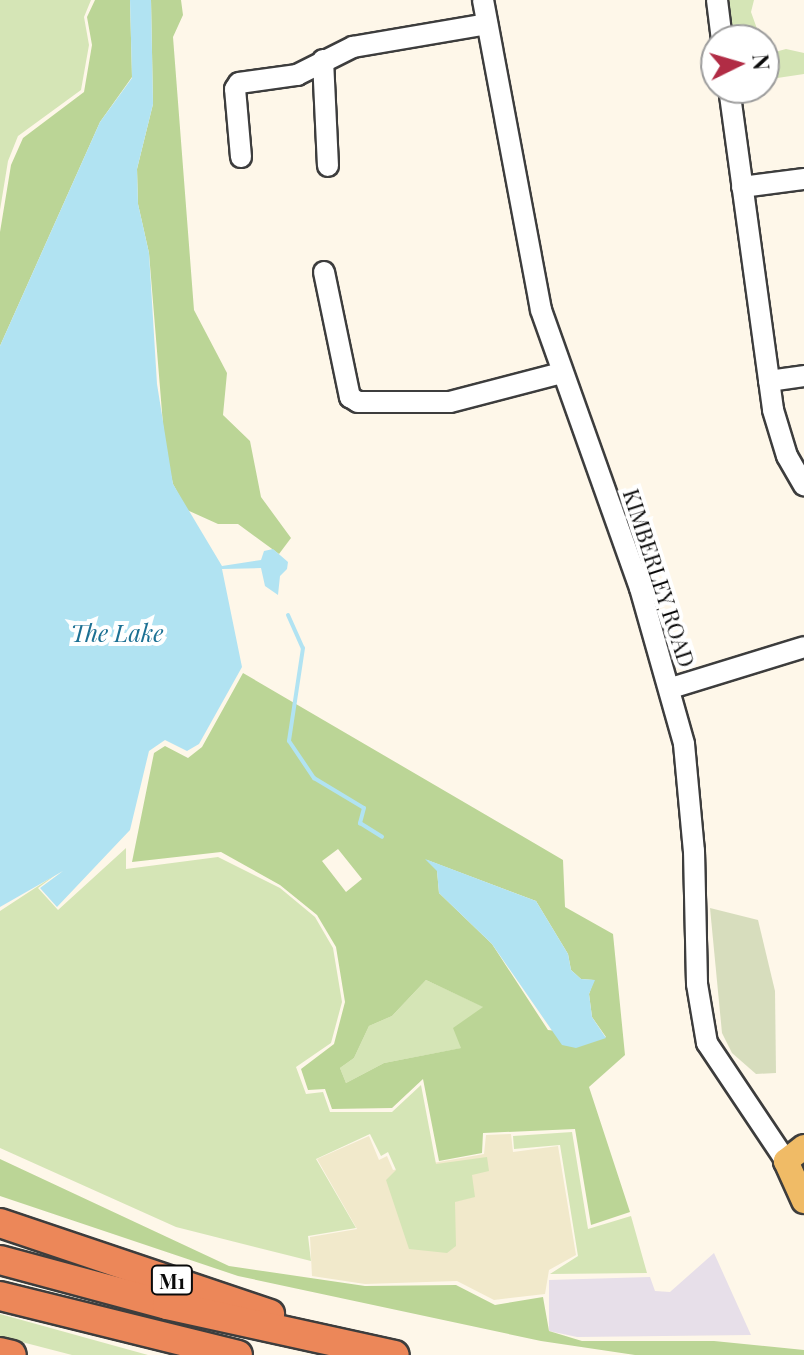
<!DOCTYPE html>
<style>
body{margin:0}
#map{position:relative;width:804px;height:1355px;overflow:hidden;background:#fef7e9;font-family:"Playfair Display",serif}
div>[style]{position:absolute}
.industrial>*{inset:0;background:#e7dfe9}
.farmland>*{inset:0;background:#f1e9cb}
.green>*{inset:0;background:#d5e5b6}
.forest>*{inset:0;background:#bbd596}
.cemetery>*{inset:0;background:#d7ddbd}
.water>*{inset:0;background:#b1e3f2}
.stream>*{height:4px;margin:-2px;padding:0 2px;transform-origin:2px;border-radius:2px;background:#b1e3f2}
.roads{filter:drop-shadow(2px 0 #3d3d3d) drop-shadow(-2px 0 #3d3d3d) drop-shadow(0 2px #3d3d3d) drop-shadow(0 -2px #3d3d3d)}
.minor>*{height:20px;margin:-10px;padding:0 10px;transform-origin:10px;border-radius:10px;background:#fff}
.major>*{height:24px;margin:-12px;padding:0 12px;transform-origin:12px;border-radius:12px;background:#f0bb66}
.highway>*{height:28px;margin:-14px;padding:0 14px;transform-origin:14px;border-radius:14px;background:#ec8759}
span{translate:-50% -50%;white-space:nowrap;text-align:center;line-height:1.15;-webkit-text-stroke:8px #fff;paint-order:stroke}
.shield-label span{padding:2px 6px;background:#fff;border:2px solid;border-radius:6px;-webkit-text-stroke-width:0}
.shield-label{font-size:20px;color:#0a0a0a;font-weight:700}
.street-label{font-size:22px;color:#0a0a0a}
.water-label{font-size:24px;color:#1c7093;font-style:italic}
.north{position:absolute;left:700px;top:24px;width:80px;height:80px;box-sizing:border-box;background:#fff;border:2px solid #9d9d9d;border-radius:50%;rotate:85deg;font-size:22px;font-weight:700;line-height:32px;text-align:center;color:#0a0a0a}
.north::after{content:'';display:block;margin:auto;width:28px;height:36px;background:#b12c45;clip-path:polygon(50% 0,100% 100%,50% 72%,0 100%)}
</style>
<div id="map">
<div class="industrial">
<div style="clip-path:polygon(714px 1253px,751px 1335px,577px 1337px,549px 1331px,549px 1280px,650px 1277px,655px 1291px,670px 1292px)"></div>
</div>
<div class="farmland">
<div style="clip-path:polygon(511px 1134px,513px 1152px,558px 1146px,576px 1255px,549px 1270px,545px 1294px,494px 1300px,457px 1281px,365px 1284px,312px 1276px,310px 1237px,357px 1229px,317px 1159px,369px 1136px,379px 1160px,387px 1156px,393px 1170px,484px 1154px,486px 1135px)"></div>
</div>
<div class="green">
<div style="clip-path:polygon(0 0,91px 0,84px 17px,89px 45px,81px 90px,18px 136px,8px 161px,0 210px)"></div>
<div style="clip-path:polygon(727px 0,754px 0,751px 12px,761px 40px,732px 40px)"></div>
<div style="clip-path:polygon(786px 49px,804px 53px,804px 74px,764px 80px,764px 55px)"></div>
<div style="clip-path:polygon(126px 848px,126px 869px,218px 857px,280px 888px,315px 917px,333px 948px,342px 1002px,331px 1043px,296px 1067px,306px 1094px,323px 1092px,330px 1112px,392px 1112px,421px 1085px,436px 1164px,487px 1157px,489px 1171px,472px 1175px,475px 1197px,455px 1202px,456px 1246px,447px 1253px,409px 1249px,386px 1180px,396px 1170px,388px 1152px,381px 1156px,370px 1134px,316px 1159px,356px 1228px,308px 1236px,311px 1261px,176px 1227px,0 1148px,0 911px,58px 873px,38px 888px,58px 910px)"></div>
<div style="clip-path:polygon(426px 980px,484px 1007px,462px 1048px,384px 1063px,346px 1083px,340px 1068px,354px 1058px,369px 1026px,392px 1016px)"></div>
<div style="clip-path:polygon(572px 1132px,588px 1229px,631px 1216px,647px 1273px,550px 1274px,578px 1256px,560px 1145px,514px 1149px,513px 1136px)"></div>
<div style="clip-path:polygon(0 1314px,148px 1355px,72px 1355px,18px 1341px,0 1336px)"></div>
</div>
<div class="forest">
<div style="clip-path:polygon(95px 0,130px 0,132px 77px,100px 122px,0 346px,0 232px,11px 165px,23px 138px,84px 92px,92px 45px,87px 17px)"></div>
<div style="clip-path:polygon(151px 0,181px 0,183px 15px,173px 37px,194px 310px,227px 373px,223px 415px,250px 441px,261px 497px,291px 538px,279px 554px,238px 524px,218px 524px,187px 510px,173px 484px,165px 449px,149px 253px,138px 204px,137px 169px,153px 104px)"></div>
<div style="clip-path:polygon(evenodd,243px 673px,563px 860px,565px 907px,613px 934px,625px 1055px,589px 1087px,630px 1212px,591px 1225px,575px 1129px,483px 1133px,482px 1153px,439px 1161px,423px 1079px,392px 1108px,332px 1109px,325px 1089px,308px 1090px,301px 1069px,334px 1044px,345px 1002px,336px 947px,317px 915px,280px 885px,221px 852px,132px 862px,154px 753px,165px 746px,188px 758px,202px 747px,243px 673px,338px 849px,362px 879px,346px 892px,322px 861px,338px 849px,243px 673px,427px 860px,536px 901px,568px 954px,571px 970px,581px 979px,594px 980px,589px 994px,592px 1017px,606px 1037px,548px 1030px,492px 944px,439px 893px,437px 870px,427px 860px,243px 673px,426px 980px,483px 1007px,453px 1028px,461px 1048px,384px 1063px,346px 1083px,340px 1068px,354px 1058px,369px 1026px,392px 1016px,426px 980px)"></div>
<div style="clip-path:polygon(0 1159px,229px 1266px,365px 1286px,456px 1285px,495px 1305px,543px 1297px,549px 1331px,582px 1341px,714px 1341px,804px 1350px,804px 1355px,635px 1355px,541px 1341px,238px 1276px,0 1196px)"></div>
</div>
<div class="cemetery">
<div style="clip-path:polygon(710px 908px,758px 920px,775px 991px,776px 1073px,756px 1074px,732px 1053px,722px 1033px)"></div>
</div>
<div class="water">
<div style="clip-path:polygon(130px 0,151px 0,153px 104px,137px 169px,138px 204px,149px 253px,157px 384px,173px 484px,222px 566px,261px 560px,264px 551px,273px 549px,288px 562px,287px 569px,280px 576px,278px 595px,265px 586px,261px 568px,222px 569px,242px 667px,199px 744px,187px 751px,165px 740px,149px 751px,130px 830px,57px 907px,40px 888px,63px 871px,0 907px,0 346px,100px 122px,132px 78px)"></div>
<div style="clip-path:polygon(425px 859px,536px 901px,568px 954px,571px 970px,581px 979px,595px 980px,589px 994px,592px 1017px,606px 1038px,576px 1048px,562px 1045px,492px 944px,439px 893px,437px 871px)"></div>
</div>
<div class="stream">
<div style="left:288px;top:615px;width:36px;rotate:66deg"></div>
<div style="left:303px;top:648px;width:94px;rotate:98.6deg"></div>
<div style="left:289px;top:741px;width:45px;rotate:56deg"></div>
<div style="left:314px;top:778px;width:58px;rotate:31deg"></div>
<div style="left:364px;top:808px;width:16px;rotate:105deg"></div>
<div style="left:360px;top:823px;width:26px;rotate:32deg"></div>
</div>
<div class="roads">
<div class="minor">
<div style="left:483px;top:0;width:315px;rotate:79.4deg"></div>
<div style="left:541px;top:310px;width:295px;rotate:70.4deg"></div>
<div style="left:640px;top:588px;width:162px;rotate:74.2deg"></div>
<div style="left:684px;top:744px;width:107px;rotate:84.7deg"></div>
<div style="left:694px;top:851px;width:133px;rotate:88.7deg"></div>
<div style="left:697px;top:984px;width:60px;rotate:80.4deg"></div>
<div style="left:707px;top:1043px;width:142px;rotate:56.2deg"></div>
<div style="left:717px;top:0;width:40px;rotate:82.9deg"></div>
<div style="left:323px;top:60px;width:106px;rotate:87.3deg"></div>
<div style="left:729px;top:88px;width:325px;rotate:82.2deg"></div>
<div style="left:773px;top:410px;width:48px;rotate:73.1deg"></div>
<div style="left:787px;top:456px;width:34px;rotate:60deg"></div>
<div style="left:241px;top:157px;width:68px;rotate:-95deg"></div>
<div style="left:235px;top:89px;width:7px;rotate:-56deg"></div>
<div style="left:239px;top:83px;width:59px;rotate:-7.9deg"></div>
<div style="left:297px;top:75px;width:63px;rotate:-26.6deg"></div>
<div style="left:353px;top:47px;width:136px;rotate:-9.7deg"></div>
<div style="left:742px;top:187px;width:63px;rotate:-7.4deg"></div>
<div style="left:324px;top:272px;width:128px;rotate:78.3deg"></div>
<div style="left:350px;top:397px;width:9px;rotate:32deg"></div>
<div style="left:358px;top:402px;width:92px"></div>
<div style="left:450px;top:402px;width:115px;rotate:-14.6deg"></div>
<div style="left:769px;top:381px;width:35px;rotate:-8deg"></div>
<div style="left:671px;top:688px;width:139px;rotate:-17.1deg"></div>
</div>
<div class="major">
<div style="left:804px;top:1147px;width:23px;rotate:142deg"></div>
<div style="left:786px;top:1161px;width:44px;rotate:65.8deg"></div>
</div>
<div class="highway">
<div style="left:0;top:1223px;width:285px;rotate:18.6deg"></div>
<div style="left:0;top:1260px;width:173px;rotate:15.1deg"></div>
<div style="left:167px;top:1305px;width:233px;rotate:12.4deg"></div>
<div style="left:0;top:1296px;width:245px;rotate:13.9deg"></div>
<div style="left:0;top:1352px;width:12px;rotate:14deg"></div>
</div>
</div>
<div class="shield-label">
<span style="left:172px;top:1280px">M1</span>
</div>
<div class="street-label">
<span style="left:659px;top:578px;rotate:72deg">KIMBERLEY ROAD</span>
</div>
<div class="water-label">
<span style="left:117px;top:633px">The Lake</span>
</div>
<div class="north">N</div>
</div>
